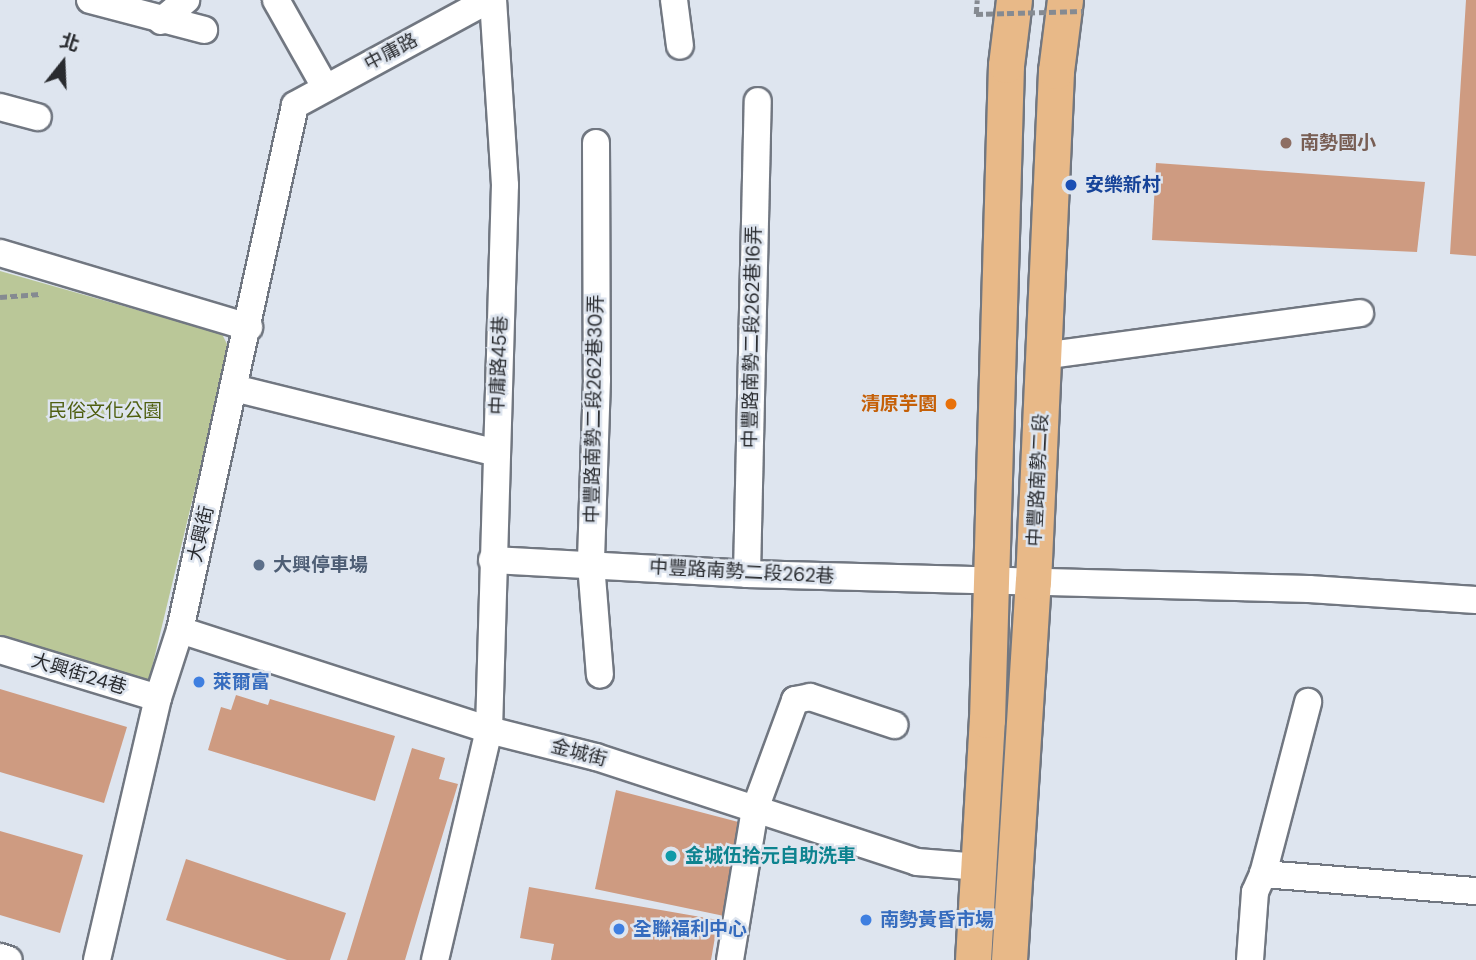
<!DOCTYPE html>
<meta charset="utf-8">
<style>
body{margin:0}
#map{position:relative;width:1476px;height:960px;overflow:hidden;background:#dee5ef;font-family:"DM Sans","Noto Sans TC",sans-serif}
div>[style]{position:absolute}
.green>*{inset:0;background:#bac798}
.building>*{inset:0;background:#ce9b81}
.path>*{height:4.5px;margin-top:-2.25px;transform-origin:0;background:repeating-linear-gradient(90deg,#858a91 0 7px,transparent 0 10.5px)}
.roads{filter:drop-shadow(2px 0 #717781) drop-shadow(-2px 0 #717781) drop-shadow(0 2px #717781) drop-shadow(0 -2px #717781)}
.minor>*{height:26px;margin:-13px;padding:0 13px;transform-origin:13px;border-radius:13px;background:#fff}
.major>*{height:35px;margin:-17.5px;padding:0 17.5px;transform-origin:17.5px;border-radius:17.5px;background:#e8b988}
.path-bridge>*{height:4.5px;margin-top:-2.25px;transform-origin:0;background:repeating-linear-gradient(90deg,#858a91 0 7px,transparent 0 10.5px)}
.dots>*{width:19px;height:19px;translate:-50% -50%;box-sizing:border-box;border:4px solid #dee5ef;border-radius:50%}
span{translate:-50% -50%;white-space:nowrap;text-align:center;line-height:1.15;-webkit-text-stroke:5px #dee5ef;paint-order:stroke}
.street-label{font-size:19px;color:#292b2f}
.education-label{font-size:19px;color:#785e54;font-weight:700}
.left{translate:0 -50%;text-align:left}
.transit-label{font-size:19px;color:#164399;font-weight:700}
.food-label{font-size:19px;color:#c56008;font-weight:700}
.right{translate:-100% -50%;text-align:right}
.park-label{font-size:19px;color:#4f5f11}
.service-label{font-size:19px;color:#4e5e75;font-weight:700}
.shop-label{font-size:19px;color:#366cbe;font-weight:700}
.culture-label{font-size:19px;color:#0d838f;font-weight:700}
.north{position:absolute;left:28px;top:28px;width:70px;height:70px;-webkit-text-stroke:5px #dee5ef;paint-order:stroke;rotate:18deg;font-size:19px;font-weight:700;line-height:28px;text-align:center;color:#292b2f}
.north::after{content:'';display:block;margin:auto;width:24px;height:32px;background:#292b2f;clip-path:polygon(50% 0,100% 100%,50% 72%,0 100%)}
</style>
<div id="map">
<div class="green">
<div style="clip-path:polygon(0 271px,222px 334px,229px 348px,148px 684px,0 639px)"></div>
</div>
<div class="building">
<div style="clip-path:polygon(1466px 0,1476px 0,1476px 256px,1450px 254px)"></div>
<div style="clip-path:polygon(1156px 163px,1425px 182px,1417px 252px,1152px 240px)"></div>
<div style="clip-path:polygon(0 689px,127px 727px,104px 803px,0 772px)"></div>
<div style="clip-path:polygon(236px 695px,268px 705px,270px 699px,395px 736px,375px 801px,208px 750px,221px 707px,231px 710px)"></div>
<div style="clip-path:polygon(412px 748px,445px 758px,439px 779px,458px 784px,421px 906px,405px 960px,347px 960px)"></div>
<div style="clip-path:polygon(616px 790px,746px 824px,729px 917px,595px 889px)"></div>
<div style="clip-path:polygon(0 831px,83px 855px,60px 933px,0 915px)"></div>
<div style="clip-path:polygon(186px 859px,346px 913px,330px 960px,287px 960px,166px 920px)"></div>
<div style="clip-path:polygon(529px 887px,718px 920px,711px 960px,551px 960px,554px 944px,520px 938px)"></div>
</div>
<div class="path">
<div style="left:976px;top:14px;width:14px;rotate:-86deg"></div>
<div style="left:0;top:297px;width:40px;rotate:-4.3deg"></div>
</div>
<div class="roads">
<div class="minor">
<div style="left:90px;top:0;width:118px;rotate:14.7deg"></div>
<div style="left:276px;top:0;width:100px;rotate:60.6deg"></div>
<div style="left:674px;top:0;width:46px;rotate:82.6deg"></div>
<div style="left:161px;top:21px;width:33px;rotate:-40deg"></div>
<div style="left:0;top:107px;width:39px;rotate:15deg"></div>
<div style="left:596px;top:143px;width:236px;rotate:89.8deg"></div>
<div style="left:597px;top:379px;width:185px;rotate:91.9deg"></div>
<div style="left:591px;top:564px;width:111px;rotate:85.4deg"></div>
<div style="left:0;top:253px;width:260px;rotate:16.6deg"></div>
<div style="left:1043px;top:356px;width:320px;rotate:-7.7deg"></div>
<div style="left:234px;top:388px;width:270px;rotate:13.9deg"></div>
<div style="left:492px;top:560px;width:255px;rotate:3.1deg"></div>
<div style="left:747px;top:574px;width:562px;rotate:1.53deg"></div>
<div style="left:1309px;top:589px;width:167px;rotate:3.8deg"></div>
<div style="left:747px;top:574px;width:473px;rotate:-88.7deg"></div>
<div style="left:180px;top:630px;width:325px;rotate:17.9deg"></div>
<div style="left:489px;top:730px;width:110px;rotate:14.2deg"></div>
<div style="left:596px;top:757px;width:338px;rotate:18.1deg"></div>
<div style="left:917px;top:862px;width:63px;rotate:4.5deg"></div>
<div style="left:0;top:650px;width:165px;rotate:16.9deg"></div>
<div style="left:1263px;top:874px;width:214px;rotate:4.6deg"></div>
<div style="left:0;top:957px;width:9px;rotate:18deg"></div>
<div style="left:97px;top:960px;width:269px;rotate:-76.9deg"></div>
<div style="left:158px;top:698px;width:71px;rotate:-72.1deg"></div>
<div style="left:180px;top:630px;width:537px;rotate:-77.64deg"></div>
<div style="left:295px;top:105px;width:220px;rotate:-28.5deg"></div>
<div style="left:435px;top:960px;width:236px;rotate:-76.8deg"></div>
<div style="left:489px;top:730px;width:545px;rotate:-88.32deg"></div>
<div style="left:505px;top:185px;width:185px;rotate:-93.7deg"></div>
<div style="left:730px;top:960px;width:153px;rotate:-80.6deg"></div>
<div style="left:755px;top:809px;width:116px;rotate:-69.8deg"></div>
<div style="left:795px;top:700px;width:15px;rotate:-11deg"></div>
<div style="left:810px;top:697px;width:89px;rotate:18.4deg"></div>
<div style="left:1250px;top:960px;width:68px;rotate:-85.8deg"></div>
<div style="left:1255px;top:892px;width:20px;rotate:-66deg"></div>
<div style="left:1263px;top:874px;width:178px;rotate:-75.3deg"></div>
</div>
<div class="major">
<div style="left:973px;top:960px;width:240px;rotate:-86.7deg"></div>
<div style="left:987px;top:720px;width:655px;rotate:-88.34deg"></div>
<div style="left:1006px;top:65px;width:65px;rotate:-83deg"></div>
<div style="left:1009px;top:960px;width:379px;rotate:-86.4deg"></div>
<div style="left:1033px;top:582px;width:512px;rotate:-87.42deg"></div>
<div style="left:1056px;top:71px;width:72px;rotate:-82.8deg"></div>
</div>
</div>
<div class="path-bridge">
<div style="left:976px;top:14px;width:107px;rotate:-1.6deg"></div>
</div>
<div class="dots">
<div style="left:1286px;top:143px;background:#8d6e63"></div>
<div style="left:1071px;top:185px;background:#1a4fb4"></div>
<div style="left:951px;top:404px;background:#e8710a"></div>
<div style="left:259px;top:565px;background:#5c6f8a"></div>
<div style="left:199px;top:682px;background:#3f7fe0"></div>
<div style="left:671px;top:856px;background:#0f9aa8"></div>
<div style="left:866px;top:920px;background:#3f7fe0"></div>
<div style="left:619px;top:929px;background:#3f7fe0"></div>
</div>
<div class="street-label">
<span style="left:391px;top:52px;rotate:-28deg">中庸路</span>
<span style="left:752px;top:337px;rotate:-89deg">中豐路南勢二段262巷16弄</span>
<span style="left:499px;top:365px;rotate:-88deg">中庸路45巷</span>
<span style="left:594px;top:409px;rotate:-89deg">中豐路南勢二段262巷30弄</span>
<span style="left:1038px;top:480px;rotate:-87deg">中豐路南勢二段</span>
<span style="left:201px;top:534px;rotate:-77deg">大興街</span>
<span style="left:742px;top:572px;rotate:3deg">中豐路南勢二段262巷</span>
<span style="left:79px;top:674px;rotate:17deg">大興街24巷</span>
<span style="left:579px;top:753px;rotate:15deg">金城街</span>
</div>
<div class="education-label">
<span class="left" style="left:1300px;top:143px">南勢國小</span>
</div>
<div class="transit-label">
<span class="left" style="left:1085px;top:185px">安樂新村</span>
</div>
<div class="food-label">
<span class="right" style="left:937px;top:404px">清原芋園</span>
</div>
<div class="park-label">
<span style="left:105px;top:411px">民俗文化公園</span>
</div>
<div class="service-label">
<span class="left" style="left:273px;top:565px">大興停車場</span>
</div>
<div class="shop-label">
<span class="left" style="left:213px;top:682px">萊爾富</span>
<span class="left" style="left:880px;top:920px">南勢黃昏市場</span>
<span class="left" style="left:633px;top:929px">全聯福利中心</span>
</div>
<div class="culture-label">
<span class="left" style="left:685px;top:856px">金城伍拾元自助洗車</span>
</div>
<div class="north">北</div>
</div>
